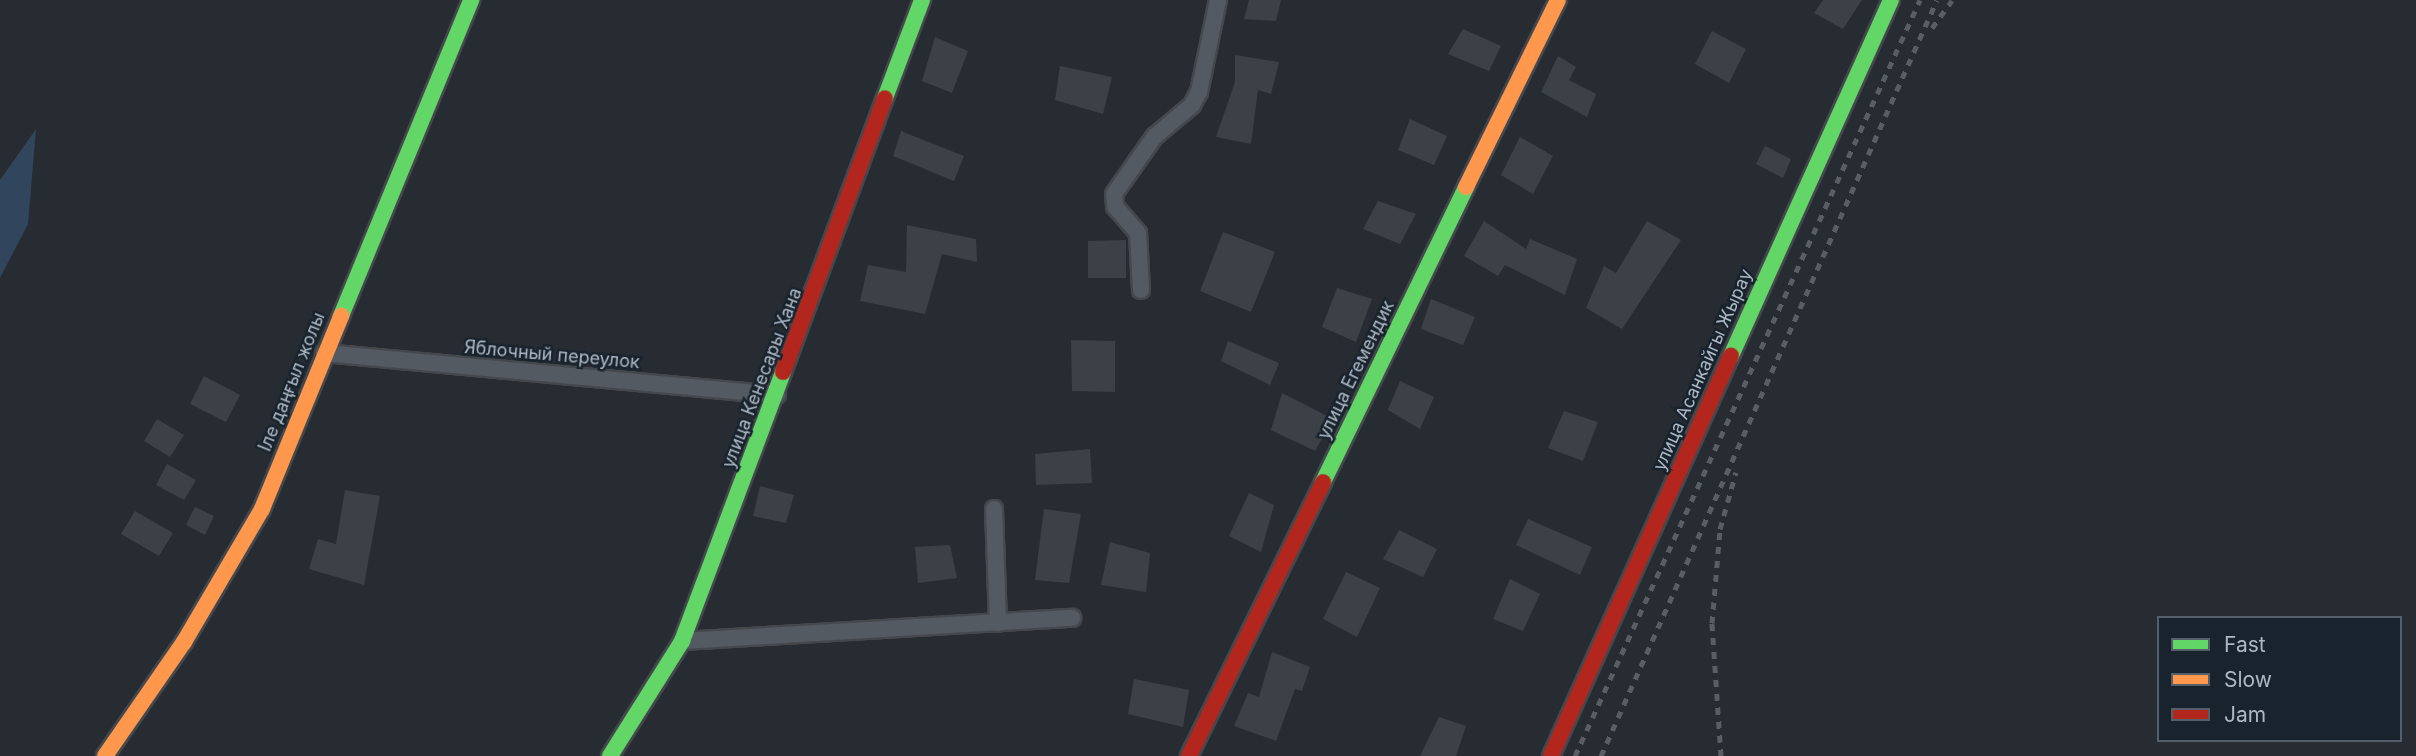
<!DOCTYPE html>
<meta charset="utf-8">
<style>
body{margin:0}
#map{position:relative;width:2416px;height:756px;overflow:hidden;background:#262c32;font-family:Inter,sans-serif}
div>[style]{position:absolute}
.water>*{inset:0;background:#31465c}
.building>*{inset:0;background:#3c4147}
.roads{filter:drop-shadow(2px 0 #44484d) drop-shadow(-2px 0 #44484d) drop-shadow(0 2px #44484d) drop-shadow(0 -2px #44484d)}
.street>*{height:16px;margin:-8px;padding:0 8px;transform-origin:8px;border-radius:8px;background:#545a61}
.fast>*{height:16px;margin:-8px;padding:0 8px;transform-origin:8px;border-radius:8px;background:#63d668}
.slow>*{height:16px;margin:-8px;padding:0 8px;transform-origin:8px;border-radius:8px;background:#ff974d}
.jam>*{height:16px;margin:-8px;padding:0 8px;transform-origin:8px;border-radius:8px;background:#b3261e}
.rail>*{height:5px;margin-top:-2.5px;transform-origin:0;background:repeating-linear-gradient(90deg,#595e64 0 7px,transparent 0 14px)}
span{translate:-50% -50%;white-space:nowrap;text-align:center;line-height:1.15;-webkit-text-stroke:5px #19232d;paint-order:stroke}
.street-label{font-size:18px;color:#adb8c5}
.legend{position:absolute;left:2157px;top:616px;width:245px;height:126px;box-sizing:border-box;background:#19232d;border:2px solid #545f6a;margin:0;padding:9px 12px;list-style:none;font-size:21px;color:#adb8c5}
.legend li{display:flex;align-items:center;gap:14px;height:35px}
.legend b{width:35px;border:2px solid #545f6a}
</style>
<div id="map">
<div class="water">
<div style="clip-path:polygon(36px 129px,28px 224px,0 278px,0 180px)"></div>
</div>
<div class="building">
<div style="clip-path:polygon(1249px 0,1281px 0,1276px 21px,1244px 19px)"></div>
<div style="clip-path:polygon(1823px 0,1862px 0,1843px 29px,1814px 13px)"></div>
<div style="clip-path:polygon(1463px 29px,1501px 46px,1489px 71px,1448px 54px)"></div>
<div style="clip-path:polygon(1712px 31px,1746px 49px,1729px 83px,1695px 64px)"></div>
<div style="clip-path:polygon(935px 37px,968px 51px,952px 93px,922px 81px)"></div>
<div style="clip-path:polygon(1235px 55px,1279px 62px,1271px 94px,1258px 90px,1251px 144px,1216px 137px,1235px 82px)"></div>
<div style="clip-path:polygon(1558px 56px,1576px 67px,1569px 80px,1596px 94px,1587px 117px,1541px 92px)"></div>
<div style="clip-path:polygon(1060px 66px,1112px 77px,1103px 114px,1055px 100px)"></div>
<div style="clip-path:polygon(1410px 119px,1447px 136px,1434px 165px,1398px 150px)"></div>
<div style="clip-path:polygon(901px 131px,964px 156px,954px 181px,893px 156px)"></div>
<div style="clip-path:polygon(1520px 137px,1553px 156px,1533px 194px,1501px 175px)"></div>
<div style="clip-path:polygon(1765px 146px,1791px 159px,1783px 178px,1756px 164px)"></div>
<div style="clip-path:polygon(1378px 201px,1416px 214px,1400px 244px,1363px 229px)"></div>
<div style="clip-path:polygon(1484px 221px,1526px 249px,1530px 239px,1577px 259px,1565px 295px,1505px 265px,1498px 276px,1464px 256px)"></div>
<div style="clip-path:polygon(1647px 221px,1681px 240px,1622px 329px,1586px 308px,1604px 266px,1616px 273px)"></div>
<div style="clip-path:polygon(907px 225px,976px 239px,977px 262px,942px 254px,925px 314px,860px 301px,868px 265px,906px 272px)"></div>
<div style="clip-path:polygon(1223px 232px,1275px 252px,1251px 312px,1200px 291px)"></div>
<div style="clip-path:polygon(1126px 240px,1126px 278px,1088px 278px,1088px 241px)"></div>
<div style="clip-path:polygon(1337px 288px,1372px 299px,1356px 342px,1322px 327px)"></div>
<div style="clip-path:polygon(1431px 299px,1475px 317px,1463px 345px,1421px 329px)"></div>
<div style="clip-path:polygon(1071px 340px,1115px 341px,1115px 392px,1072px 391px)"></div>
<div style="clip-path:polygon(1228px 341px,1279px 363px,1270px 385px,1221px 361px)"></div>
<div style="clip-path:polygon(204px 376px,240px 395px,226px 422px,190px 404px)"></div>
<div style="clip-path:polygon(1400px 381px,1434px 397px,1420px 429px,1388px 410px)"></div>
<div style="clip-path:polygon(1282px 393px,1333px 419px,1315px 451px,1271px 430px)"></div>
<div style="clip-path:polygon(1564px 411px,1598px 422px,1583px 461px,1548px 448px)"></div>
<div style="clip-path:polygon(157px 419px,184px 435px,170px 457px,144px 441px)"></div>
<div style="clip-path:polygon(1090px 449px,1092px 483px,1036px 485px,1035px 454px)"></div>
<div style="clip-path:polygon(167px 464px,196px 480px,184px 500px,156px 485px)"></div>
<div style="clip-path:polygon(760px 486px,794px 495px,786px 523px,753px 516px)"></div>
<div style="clip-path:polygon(345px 490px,380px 496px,364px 585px,309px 569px,318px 539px,336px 544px)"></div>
<div style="clip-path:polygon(1249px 493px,1274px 505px,1261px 552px,1229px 536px)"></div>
<div style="clip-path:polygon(195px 507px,214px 516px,205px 535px,186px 525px)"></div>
<div style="clip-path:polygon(1044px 509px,1081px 514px,1069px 583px,1035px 580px)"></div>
<div style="clip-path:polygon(135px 511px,173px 533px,159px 556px,121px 534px)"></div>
<div style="clip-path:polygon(1528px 519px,1592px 547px,1580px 575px,1516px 545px)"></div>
<div style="clip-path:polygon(1399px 530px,1437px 549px,1423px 577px,1383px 559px)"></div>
<div style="clip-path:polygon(1110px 542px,1150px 553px,1146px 592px,1101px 585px)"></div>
<div style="clip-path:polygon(950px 545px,957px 578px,918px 583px,915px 547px)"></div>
<div style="clip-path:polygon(1346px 572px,1380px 588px,1357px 637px,1323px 619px)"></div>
<div style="clip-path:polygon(1510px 579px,1540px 594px,1523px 631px,1493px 619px)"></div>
<div style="clip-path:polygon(1272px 652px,1310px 667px,1302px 691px,1295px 689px,1276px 741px,1234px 726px,1248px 693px,1259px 697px)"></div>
<div style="clip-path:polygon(1134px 679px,1189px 690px,1183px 727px,1128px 714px)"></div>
<div style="clip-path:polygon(1439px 717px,1466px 726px,1456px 756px,1420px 756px)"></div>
</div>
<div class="roads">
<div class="street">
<div style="left:1141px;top:290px;width:57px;rotate:-93deg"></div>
<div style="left:1138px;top:233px;width:35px;rotate:-131deg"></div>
<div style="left:1115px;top:207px;width:13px;rotate:-94deg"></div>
<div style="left:1114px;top:194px;width:70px;rotate:-54.9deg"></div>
<div style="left:1154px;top:137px;width:50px;rotate:-40.1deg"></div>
<div style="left:1192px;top:105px;width:15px;rotate:-62deg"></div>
<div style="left:1199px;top:92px;width:94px;rotate:-78.3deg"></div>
<div style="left:324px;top:353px;width:455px;rotate:5.3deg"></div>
<div style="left:994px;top:509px;width:114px;rotate:88deg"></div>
<div style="left:682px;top:641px;width:391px;rotate:-3.4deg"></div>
</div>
<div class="fast">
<div style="left:885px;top:98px;width:105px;rotate:-69.3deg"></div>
<div style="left:341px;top:316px;width:342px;rotate:-67.6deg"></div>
<div style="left:1731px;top:356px;width:390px;rotate:-65.8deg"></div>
<div style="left:1323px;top:482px;width:328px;rotate:-64.1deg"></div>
<div style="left:610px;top:756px;width:136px;rotate:-57.9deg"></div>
<div style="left:682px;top:641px;width:287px;rotate:-69.4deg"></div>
</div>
<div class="slow">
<div style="left:1466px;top:187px;width:208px;rotate:-63.8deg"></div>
<div style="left:105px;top:756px;width:139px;rotate:-55.3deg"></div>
<div style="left:184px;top:642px;width:154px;rotate:-59.6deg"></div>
<div style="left:262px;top:509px;width:209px;rotate:-67.7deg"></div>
</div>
<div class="jam">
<div style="left:783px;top:372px;width:292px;rotate:-69.6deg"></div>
<div style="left:1189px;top:756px;width:305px;rotate:-63.9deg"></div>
<div style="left:1551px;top:756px;width:439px;rotate:-65.8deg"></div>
</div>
</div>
<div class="rail">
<div style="left:1932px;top:28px;width:34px;rotate:-54deg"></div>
<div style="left:1575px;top:756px;width:831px;rotate:-65.47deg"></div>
<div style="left:1601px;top:756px;width:827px;rotate:-66.04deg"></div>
<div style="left:1721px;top:756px;width:133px;rotate:-93.9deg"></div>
<div style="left:1712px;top:623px;width:94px;rotate:-85.1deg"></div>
<div style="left:1720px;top:529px;width:59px;rotate:-74.3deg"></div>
</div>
<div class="street-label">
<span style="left:552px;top:355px;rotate:5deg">Яблочный переулок</span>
<span style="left:1356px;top:370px;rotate:-64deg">улица Егемендик</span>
<span style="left:1703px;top:370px;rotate:-66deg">улица Асанкайгы Жырау</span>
<span style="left:762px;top:378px;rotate:-69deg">улица Кенесары Хана</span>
<span style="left:292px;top:382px;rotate:-68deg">Іле даңғыл жолы</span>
</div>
<ul class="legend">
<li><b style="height:9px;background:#63d668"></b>Fast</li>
<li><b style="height:9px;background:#ff974d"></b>Slow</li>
<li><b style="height:9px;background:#b3261e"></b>Jam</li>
</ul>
</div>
